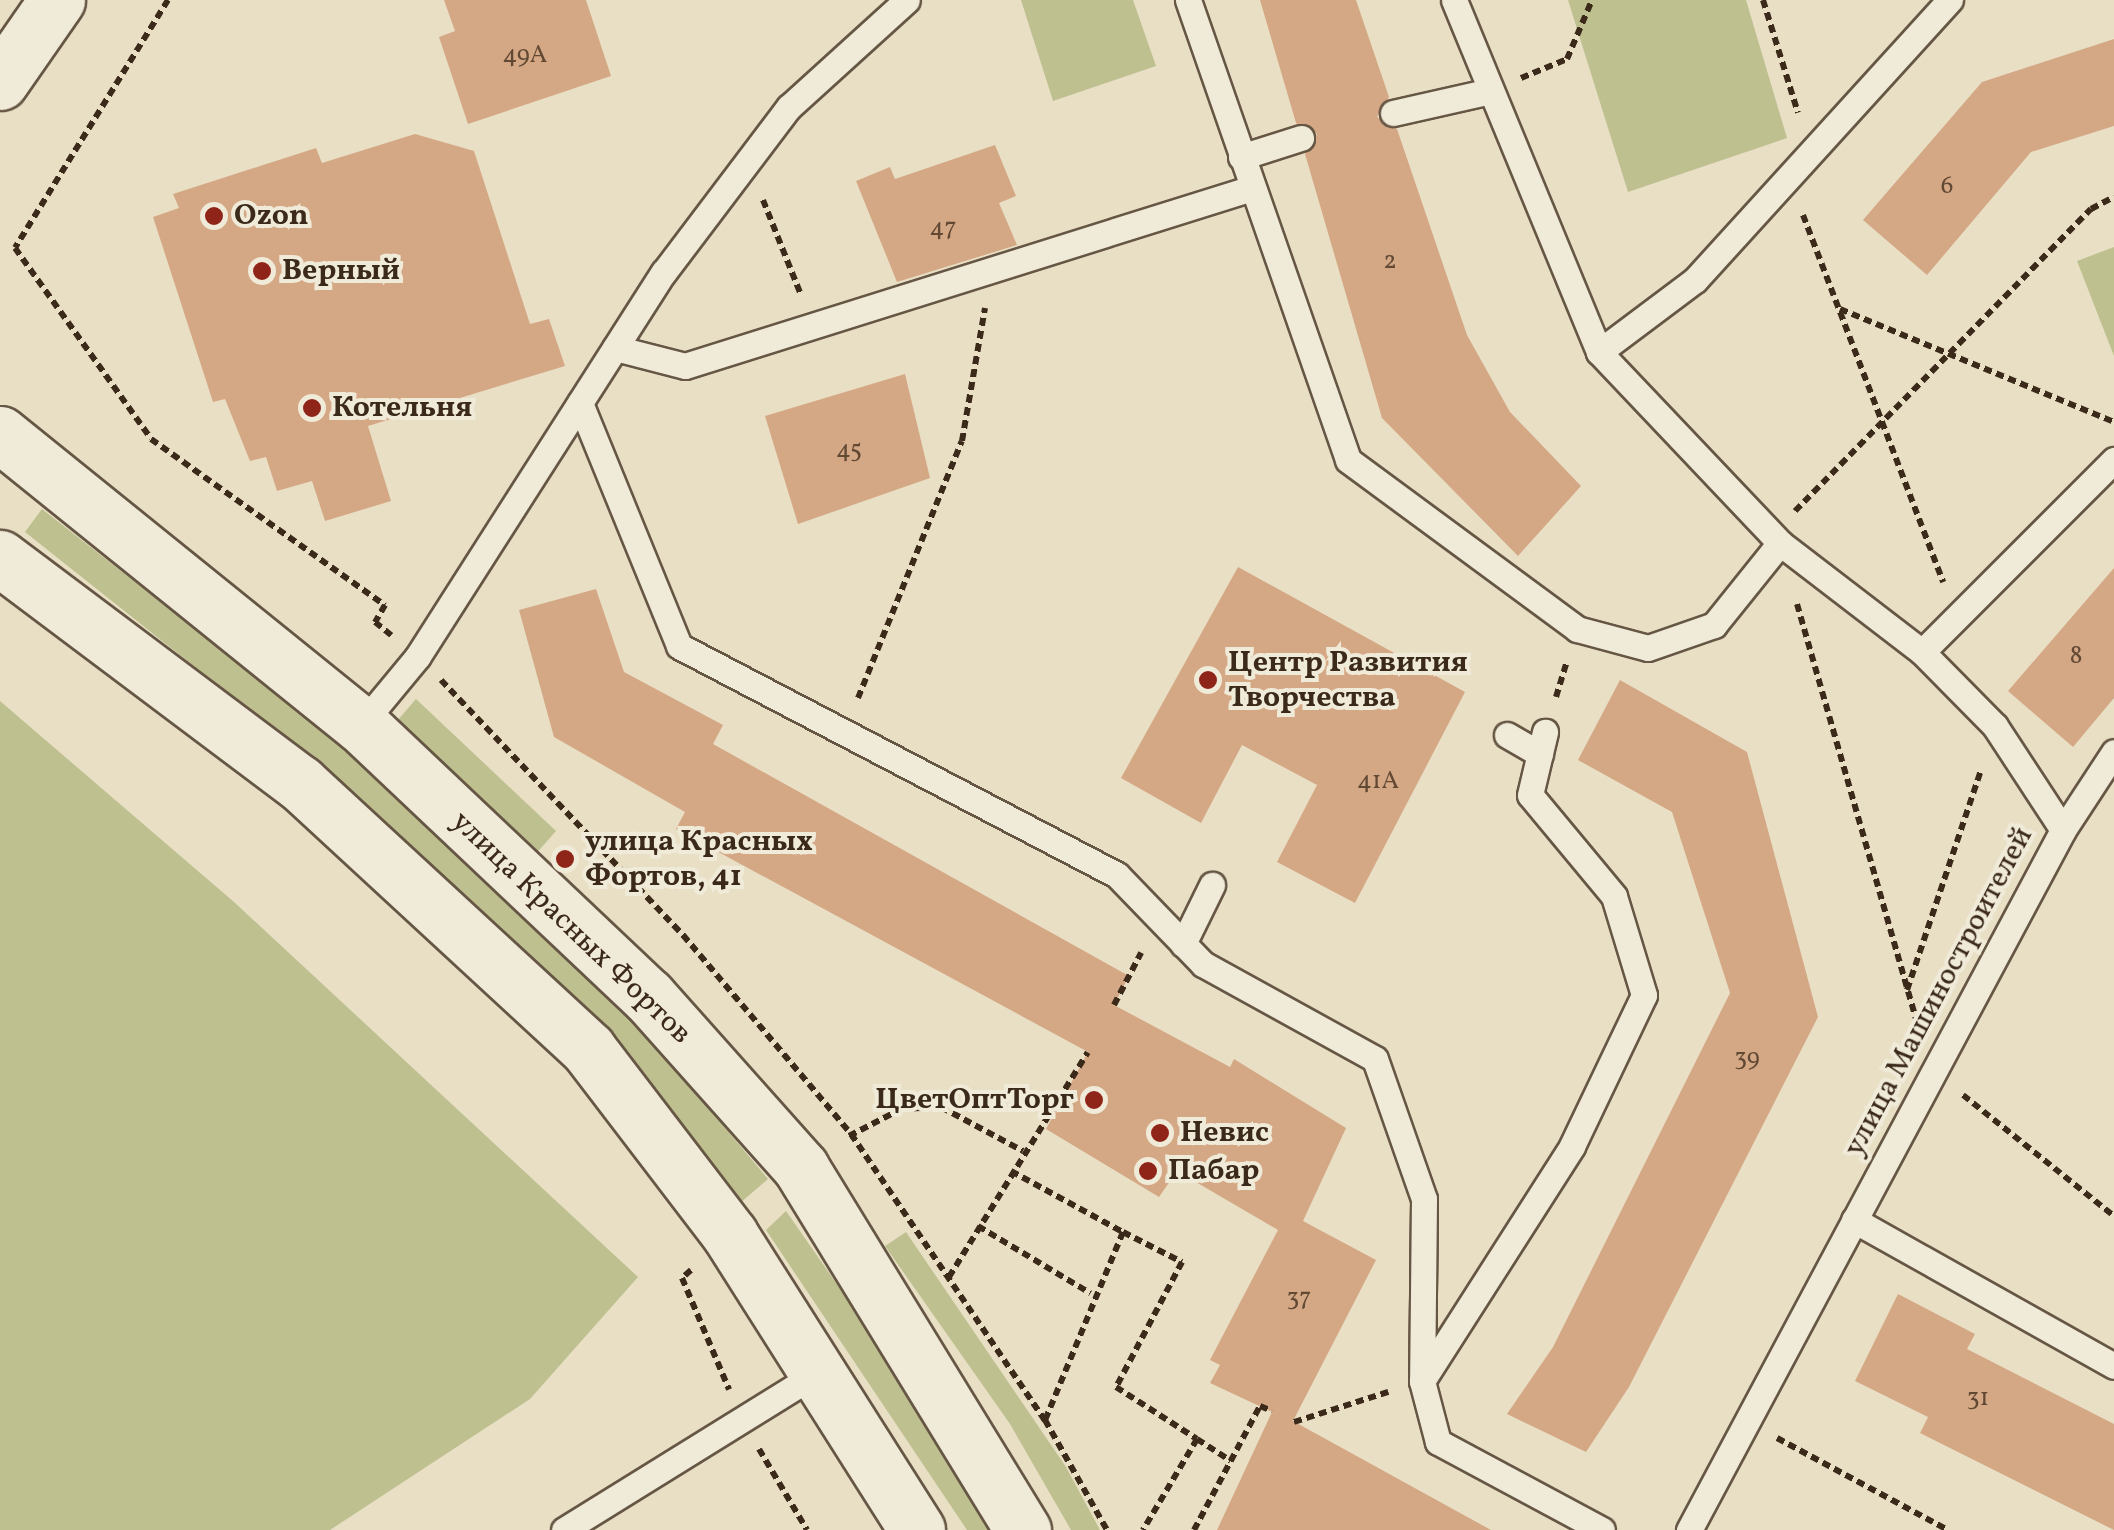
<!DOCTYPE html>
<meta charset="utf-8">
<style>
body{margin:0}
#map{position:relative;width:2114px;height:1530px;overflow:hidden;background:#e8dfc5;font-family:Vollkorn,serif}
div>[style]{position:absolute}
.green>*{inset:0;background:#bec090}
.building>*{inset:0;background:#d5a885}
.path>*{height:6px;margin-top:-3px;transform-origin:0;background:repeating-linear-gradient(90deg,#3b2919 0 8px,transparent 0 13px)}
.roads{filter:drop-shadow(2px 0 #665644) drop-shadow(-2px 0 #665644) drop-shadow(0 2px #665644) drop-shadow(0 -2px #665644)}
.lane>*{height:25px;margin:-12.5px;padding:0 12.5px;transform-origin:12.5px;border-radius:12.5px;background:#f0ead9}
.secondary>*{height:55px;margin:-27.5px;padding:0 27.5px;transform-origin:27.5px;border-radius:27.5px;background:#f0ead9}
.dots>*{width:28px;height:28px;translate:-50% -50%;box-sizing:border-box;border:5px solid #f0ead9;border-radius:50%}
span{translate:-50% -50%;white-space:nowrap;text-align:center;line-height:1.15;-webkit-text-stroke:8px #f0ead9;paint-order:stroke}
.number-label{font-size:25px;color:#624934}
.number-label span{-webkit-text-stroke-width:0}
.poi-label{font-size:30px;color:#3b2919;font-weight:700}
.left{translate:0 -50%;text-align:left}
.right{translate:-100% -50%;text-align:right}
.street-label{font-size:30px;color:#3b2919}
</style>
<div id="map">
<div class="green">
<div style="clip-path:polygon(1021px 0,1133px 0,1156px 66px,1053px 101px)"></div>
<div style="clip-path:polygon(1568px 0,1746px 0,1787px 138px,1628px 192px)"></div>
<div style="clip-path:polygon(2114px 247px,2114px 356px,2077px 261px)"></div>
<div style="clip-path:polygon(42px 509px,346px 747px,625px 1009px,768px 1179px,740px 1203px,322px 768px,25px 532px)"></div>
<div style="clip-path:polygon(416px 699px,556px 831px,525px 866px,384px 736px)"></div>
<div style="clip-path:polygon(0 701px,234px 902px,638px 1277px,530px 1399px,330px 1530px,0 1530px)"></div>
<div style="clip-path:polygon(786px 1211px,969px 1474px,1001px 1530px,967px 1530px,766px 1230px)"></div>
<div style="clip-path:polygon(906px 1232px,1066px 1467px,1100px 1530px,1071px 1530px,1010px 1424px,885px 1246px)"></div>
</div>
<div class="building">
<div style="clip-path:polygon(444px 0,586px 0,611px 76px,468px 124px,439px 37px,455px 31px)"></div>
<div style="clip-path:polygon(1260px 0,1356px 0,1389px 97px,1377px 117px,1397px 129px,1467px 335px,1510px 412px,1581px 486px,1518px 556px,1382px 418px,1305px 154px,1317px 134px,1296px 123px)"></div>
<div style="clip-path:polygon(2114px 39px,2114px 126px,2031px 152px,1927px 275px,1863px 220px,1982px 82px)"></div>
<div style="clip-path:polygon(415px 134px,474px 151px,530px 324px,549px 319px,565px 366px,368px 426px,391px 501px,325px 521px,312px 481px,277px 491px,266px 457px,250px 461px,225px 399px,213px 402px,153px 217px,179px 208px,173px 194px,316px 148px,322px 163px)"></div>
<div style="clip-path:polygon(995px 145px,1016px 196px,999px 203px,1017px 245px,897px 282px,856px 181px,890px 167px,895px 179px)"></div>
<div style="clip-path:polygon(905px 374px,930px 478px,798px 524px,765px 416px)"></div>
<div style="clip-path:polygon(1238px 567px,1465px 692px,1355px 903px,1277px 862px,1317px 785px,1242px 745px,1201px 823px,1121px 778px)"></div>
<div style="clip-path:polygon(2114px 568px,2114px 698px,2073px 747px,2008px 691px)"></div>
<div style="clip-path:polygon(596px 589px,624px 672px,723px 725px,713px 744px,1129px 976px,1114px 1005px,1230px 1067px,1234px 1059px,1346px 1128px,1303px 1221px,1376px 1260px,1293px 1421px,1491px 1530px,1217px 1530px,1272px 1412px,1210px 1383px,1220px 1365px,1210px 1360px,1278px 1230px,1177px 1171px,1159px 1197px,1046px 1129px,1088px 1052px,676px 829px,685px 812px,554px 737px,519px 610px)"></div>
<div style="clip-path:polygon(1620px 680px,1747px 752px,1818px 1017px,1629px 1387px,1586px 1452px,1507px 1414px,1553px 1347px,1730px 993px,1672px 812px,1578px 760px)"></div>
<div style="clip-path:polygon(1898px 1294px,1975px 1334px,1967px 1349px,2114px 1424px,2114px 1530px,1920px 1433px,1928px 1417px,1855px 1381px)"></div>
</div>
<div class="path">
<div style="left:168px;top:0;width:291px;rotate:121.7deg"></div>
<div style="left:15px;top:248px;width:234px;rotate:54.5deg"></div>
<div style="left:151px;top:439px;width:287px;rotate:35.4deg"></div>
<div style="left:385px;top:605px;width:20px;rotate:120deg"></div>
<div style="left:375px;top:622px;width:21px;rotate:39deg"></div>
<div style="left:1763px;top:0;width:118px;rotate:72.8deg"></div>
<div style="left:1521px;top:78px;width:50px;rotate:-22.4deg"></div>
<div style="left:1567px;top:59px;width:64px;rotate:-67deg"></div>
<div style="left:763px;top:200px;width:102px;rotate:68.2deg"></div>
<div style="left:1803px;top:215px;width:393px;rotate:69.1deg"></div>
<div style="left:1840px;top:309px;width:296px;rotate:22.4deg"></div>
<div style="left:1795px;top:511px;width:423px;rotate:-45.6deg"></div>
<div style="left:2091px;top:209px;width:26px;rotate:-28deg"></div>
<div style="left:1797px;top:604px;width:438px;rotate:74deg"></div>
<div style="left:441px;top:680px;width:352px;rotate:46.5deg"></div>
<div style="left:683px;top:935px;width:260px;rotate:49.8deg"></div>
<div style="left:851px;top:1134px;width:346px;rotate:55.9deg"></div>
<div style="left:1045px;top:1420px;width:126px;rotate:60.6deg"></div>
<div style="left:1556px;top:697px;width:38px;rotate:-73deg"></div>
<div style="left:858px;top:698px;width:277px;rotate:-68deg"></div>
<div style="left:962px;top:441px;width:135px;rotate:-80.2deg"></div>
<div style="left:1907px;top:990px;width:232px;rotate:-71.4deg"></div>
<div style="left:1114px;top:1005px;width:59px;rotate:-62.6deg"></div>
<div style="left:1963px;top:1095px;width:193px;rotate:38.7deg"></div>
<div style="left:849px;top:1136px;width:59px;rotate:-27.4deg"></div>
<div style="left:901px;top:1109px;width:40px;rotate:-2.9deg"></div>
<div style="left:941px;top:1107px;width:93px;rotate:28.2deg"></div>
<div style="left:1011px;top:1171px;width:128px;rotate:28.6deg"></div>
<div style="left:1123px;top:1232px;width:204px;rotate:112.5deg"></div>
<div style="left:978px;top:1226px;width:131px;rotate:30.9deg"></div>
<div style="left:1123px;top:1232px;width:66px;rotate:27deg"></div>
<div style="left:1182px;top:1262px;width:141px;rotate:117.8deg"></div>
<div style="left:1116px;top:1387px;width:96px;rotate:32.7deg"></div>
<div style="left:1197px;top:1439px;width:106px;rotate:120.7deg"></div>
<div style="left:691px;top:1270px;width:12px;rotate:138deg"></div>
<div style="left:682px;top:1278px;width:121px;rotate:67.1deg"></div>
<div style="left:949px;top:1277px;width:264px;rotate:-58.3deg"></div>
<div style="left:1294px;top:1422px;width:99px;rotate:-17.7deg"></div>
<div style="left:1777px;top:1438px;width:194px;rotate:28.3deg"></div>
<div style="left:1197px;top:1439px;width:40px;rotate:32.9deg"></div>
<div style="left:759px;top:1449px;width:94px;rotate:59.3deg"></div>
<div style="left:1194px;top:1530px;width:140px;rotate:-62deg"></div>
<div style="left:1260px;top:1406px;width:13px;rotate:23deg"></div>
</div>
<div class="roads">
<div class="lane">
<div style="left:1188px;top:0;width:487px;rotate:70.8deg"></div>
<div style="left:1348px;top:460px;width:285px;rotate:36.4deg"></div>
<div style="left:1577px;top:629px;width:73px;rotate:15deg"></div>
<div style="left:1648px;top:648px;width:70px;rotate:-19.2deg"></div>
<div style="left:1714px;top:625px;width:105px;rotate:-51.2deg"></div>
<div style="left:1454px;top:0;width:381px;rotate:67.6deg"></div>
<div style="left:1599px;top:352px;width:263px;rotate:46.5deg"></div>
<div style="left:1780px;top:543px;width:179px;rotate:37.5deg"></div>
<div style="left:1922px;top:652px;width:104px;rotate:45.4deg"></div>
<div style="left:1995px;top:726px;width:124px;rotate:56.8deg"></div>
<div style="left:2063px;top:830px;width:794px;rotate:118.11deg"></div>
<div style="left:1393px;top:113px;width:100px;rotate:-12.7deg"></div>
<div style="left:1241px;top:157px;width:63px;rotate:-17.6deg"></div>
<div style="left:615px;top:348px;width:72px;rotate:14.4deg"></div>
<div style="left:685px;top:366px;width:594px;rotate:-17.43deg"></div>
<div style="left:1599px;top:352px;width:120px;rotate:-36.9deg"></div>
<div style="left:1695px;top:280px;width:379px;rotate:-47.7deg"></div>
<div style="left:580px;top:403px;width:262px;rotate:67.8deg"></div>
<div style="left:679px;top:646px;width:494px;rotate:27.6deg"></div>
<div style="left:1117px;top:875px;width:124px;rotate:46deg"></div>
<div style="left:1203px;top:964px;width:196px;rotate:28.9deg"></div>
<div style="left:1375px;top:1059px;width:148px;rotate:70.7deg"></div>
<div style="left:1424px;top:1199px;width:182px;rotate:90.6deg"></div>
<div style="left:1422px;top:1381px;width:63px;rotate:75.3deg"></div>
<div style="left:1438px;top:1442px;width:186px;rotate:28.2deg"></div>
<div style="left:1922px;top:652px;width:272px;rotate:-45deg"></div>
<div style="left:361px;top:725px;width:89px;rotate:-50.4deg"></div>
<div style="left:418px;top:656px;width:456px;rotate:-57.4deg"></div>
<div style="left:664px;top:272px;width:207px;rotate:-52.9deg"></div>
<div style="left:789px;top:107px;width:159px;rotate:-42.2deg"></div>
<div style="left:1507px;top:735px;width:38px;rotate:30deg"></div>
<div style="left:2063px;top:830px;width:93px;rotate:-56.8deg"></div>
<div style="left:1183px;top:944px;width:66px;rotate:-63.8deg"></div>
<div style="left:1854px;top:1220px;width:298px;rotate:29.3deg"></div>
<div style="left:1422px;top:1381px;width:279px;rotate:-57.4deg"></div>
<div style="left:1572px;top:1146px;width:167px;rotate:-64.5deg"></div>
<div style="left:1644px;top:995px;width:103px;rotate:-106.9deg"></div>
<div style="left:1614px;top:896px;width:131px;rotate:-129.7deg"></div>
<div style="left:1530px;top:795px;width:65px;rotate:-76.6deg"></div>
<div style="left:564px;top:1530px;width:300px;rotate:-31.8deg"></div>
</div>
<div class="secondary">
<div style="left:0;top:82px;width:100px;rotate:-55.2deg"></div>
<div style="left:0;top:434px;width:464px;rotate:38.9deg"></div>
<div style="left:361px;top:725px;width:395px;rotate:43.4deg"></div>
<div style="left:648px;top:996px;width:230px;rotate:48.3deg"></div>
<div style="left:801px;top:1168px;width:425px;rotate:58.5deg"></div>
<div style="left:0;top:558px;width:375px;rotate:36.9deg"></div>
<div style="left:300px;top:783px;width:392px;rotate:42.7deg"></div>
<div style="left:588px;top:1049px;width:234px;rotate:52.6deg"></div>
<div style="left:730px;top:1235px;width:349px;rotate:57.6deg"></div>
</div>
</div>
<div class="dots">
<div style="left:214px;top:216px;background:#8f2418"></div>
<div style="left:262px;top:271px;background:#8f2418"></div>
<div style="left:312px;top:408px;background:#8f2418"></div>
<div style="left:1208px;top:680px;background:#8f2418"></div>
<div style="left:565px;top:859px;background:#8f2418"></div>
<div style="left:1094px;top:1100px;background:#8f2418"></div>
<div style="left:1160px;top:1133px;background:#8f2418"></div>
<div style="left:1148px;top:1171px;background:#8f2418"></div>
</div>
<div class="number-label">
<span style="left:525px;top:56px">49А</span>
<span style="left:1947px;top:187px">6</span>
<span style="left:943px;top:229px">47</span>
<span style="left:1390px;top:262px">2</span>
<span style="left:849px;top:451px">45</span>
<span style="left:2076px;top:657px">8</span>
<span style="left:1378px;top:782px">41А</span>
<span style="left:1747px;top:1059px">39</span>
<span style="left:1299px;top:1299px">37</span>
<span style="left:1978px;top:1399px">31</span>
</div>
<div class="poi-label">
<span class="left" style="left:234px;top:216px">Ozon</span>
<span class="left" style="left:282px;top:271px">Верный</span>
<span class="left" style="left:332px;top:408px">Котельня</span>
<span class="left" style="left:1228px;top:680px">Центр Развития<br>Творчества</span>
<span class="left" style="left:585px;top:859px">улица Красных<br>Фортов, 41</span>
<span class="right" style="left:1074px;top:1100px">ЦветОптТорг</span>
<span class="left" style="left:1180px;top:1133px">Невис</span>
<span class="left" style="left:1168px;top:1171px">Пабар</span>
</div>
<div class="street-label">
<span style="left:571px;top:928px;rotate:44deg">улица Красных Фортов</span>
<span style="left:1939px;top:992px;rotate:-62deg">улица Машиностроителей</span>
</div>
</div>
